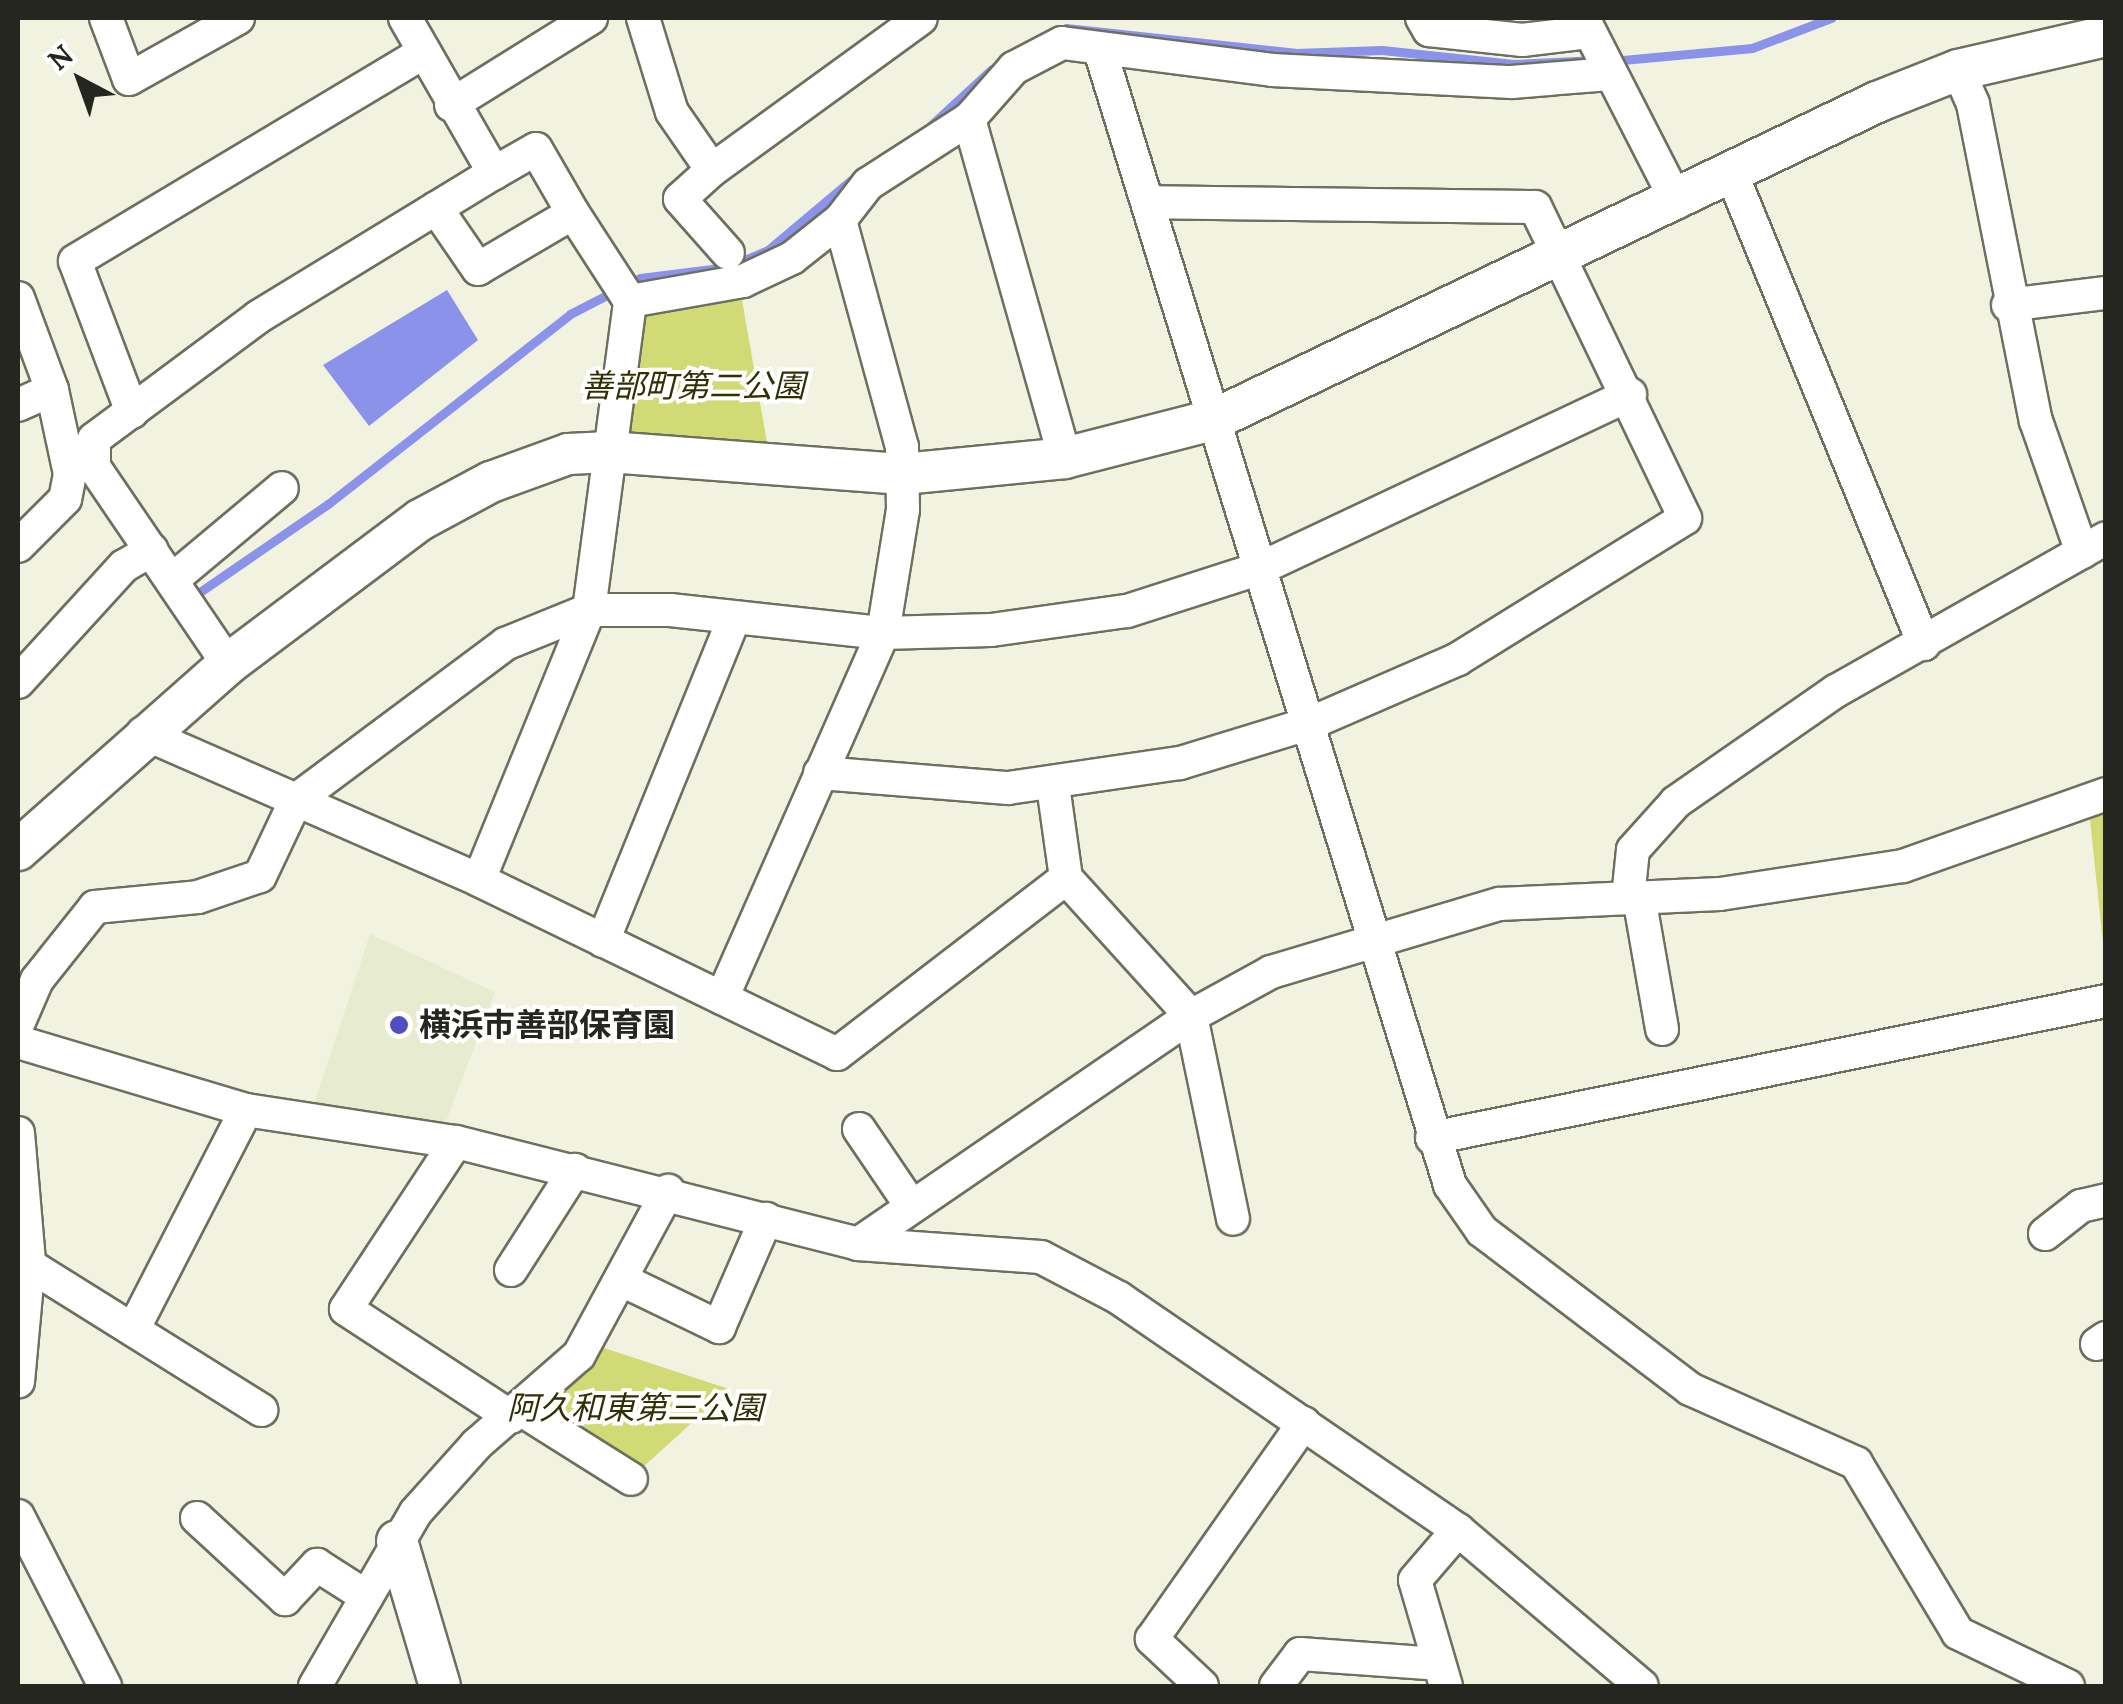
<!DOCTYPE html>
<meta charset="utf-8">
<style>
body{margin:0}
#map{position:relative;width:2123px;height:1704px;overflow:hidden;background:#f1f3e0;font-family:Lora,"Noto Sans JP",serif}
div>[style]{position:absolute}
.built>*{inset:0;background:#e7ebd0}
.green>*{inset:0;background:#d2da75}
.water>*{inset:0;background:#8b92e9}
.stream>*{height:9px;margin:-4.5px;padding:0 4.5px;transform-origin:4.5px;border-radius:4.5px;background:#8b92e9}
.roads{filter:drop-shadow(2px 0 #6d6f5f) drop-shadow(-2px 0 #6d6f5f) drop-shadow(0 2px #6d6f5f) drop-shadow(0 -2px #6d6f5f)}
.minor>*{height:32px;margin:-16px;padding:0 16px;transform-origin:16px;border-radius:16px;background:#fff}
.tertiary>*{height:40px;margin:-20px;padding:0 20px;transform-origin:20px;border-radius:20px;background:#fff}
.dots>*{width:28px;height:28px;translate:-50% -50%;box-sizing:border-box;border:5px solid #fff;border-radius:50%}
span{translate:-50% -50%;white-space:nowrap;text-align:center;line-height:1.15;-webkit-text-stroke:8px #fff;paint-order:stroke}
.park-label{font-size:32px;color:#2f3104;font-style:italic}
.poi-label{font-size:32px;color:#25261f;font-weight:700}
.left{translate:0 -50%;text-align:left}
.frame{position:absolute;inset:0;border:20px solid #25261f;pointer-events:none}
.north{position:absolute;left:30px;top:30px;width:100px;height:100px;-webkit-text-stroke:8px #fff;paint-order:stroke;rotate:319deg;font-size:28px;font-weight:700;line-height:40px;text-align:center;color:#25261f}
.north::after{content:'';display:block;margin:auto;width:35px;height:45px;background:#25261f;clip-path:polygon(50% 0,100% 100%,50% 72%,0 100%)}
</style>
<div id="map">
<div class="built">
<div style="clip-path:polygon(370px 934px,495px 992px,442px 1132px,312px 1110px)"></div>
</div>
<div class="green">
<div style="clip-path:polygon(742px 300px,769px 454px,620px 445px,640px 312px)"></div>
<div style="clip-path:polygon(2105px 803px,2105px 962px,2089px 810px)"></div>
<div style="clip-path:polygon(598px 1346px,729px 1389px,642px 1468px,538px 1409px)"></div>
</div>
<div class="water">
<div style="clip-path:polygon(447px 290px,478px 340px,369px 426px,323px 365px)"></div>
</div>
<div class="stream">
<div style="left:1066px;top:28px;width:230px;rotate:6.2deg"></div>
<div style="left:1295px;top:53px;width:87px;rotate:-2deg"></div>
<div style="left:1382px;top:50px;width:132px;rotate:6.1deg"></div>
<div style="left:1513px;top:64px;width:84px;rotate:-2.7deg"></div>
<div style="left:1612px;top:61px;width:141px;rotate:-5.3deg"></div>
<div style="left:1752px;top:48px;width:85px;rotate:-20.8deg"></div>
<div style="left:930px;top:126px;width:84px;rotate:-42.6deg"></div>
<div style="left:194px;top:596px;width:163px;rotate:-34.5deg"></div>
<div style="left:328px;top:504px;width:308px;rotate:-38.1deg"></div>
<div style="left:570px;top:314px;width:79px;rotate:-27.2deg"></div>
<div style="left:640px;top:278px;width:89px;rotate:-7.1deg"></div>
<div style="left:728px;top:267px;width:43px;rotate:-23deg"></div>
<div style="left:768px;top:250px;width:124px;rotate:-40.1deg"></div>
</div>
<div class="roads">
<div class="minor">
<div style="left:106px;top:18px;width:65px;rotate:69.3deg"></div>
<div style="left:129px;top:79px;width:125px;rotate:-29.2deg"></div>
<div style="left:405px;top:18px;width:179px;rotate:60.1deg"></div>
<div style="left:643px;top:18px;width:98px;rotate:72.9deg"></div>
<div style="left:672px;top:112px;width:70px;rotate:55.4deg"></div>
<div style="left:712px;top:170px;width:258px;rotate:-36deg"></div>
<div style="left:1422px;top:18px;width:14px;rotate:60deg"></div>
<div style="left:1429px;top:30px;width:94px;rotate:6.1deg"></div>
<div style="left:1522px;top:40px;width:67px;rotate:-6.8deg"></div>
<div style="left:1583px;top:18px;width:207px;rotate:62.9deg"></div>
<div style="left:1100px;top:50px;width:1188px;rotate:72.86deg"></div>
<div style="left:1450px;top:1185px;width:56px;rotate:55.2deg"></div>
<div style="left:1482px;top:1231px;width:261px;rotate:37.2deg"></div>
<div style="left:1690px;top:1389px;width:182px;rotate:24deg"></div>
<div style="left:1856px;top:1463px;width:198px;rotate:59deg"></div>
<div style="left:1958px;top:1633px;width:122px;rotate:25.7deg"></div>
<div style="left:1958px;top:70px;width:37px;rotate:66deg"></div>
<div style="left:1973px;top:104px;width:323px;rotate:78.8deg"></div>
<div style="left:2036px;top:421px;width:139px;rotate:70.7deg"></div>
<div style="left:451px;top:105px;width:165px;rotate:-31.9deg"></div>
<div style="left:969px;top:119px;width:352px;rotate:74.2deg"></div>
<div style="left:712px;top:170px;width:43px;rotate:137.8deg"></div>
<div style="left:680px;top:199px;width:72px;rotate:48.4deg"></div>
<div style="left:1731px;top:172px;width:510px;rotate:67.76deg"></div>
<div style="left:18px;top:298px;width:98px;rotate:69.7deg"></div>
<div style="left:52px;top:390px;width:86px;rotate:77.9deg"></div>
<div style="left:70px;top:474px;width:25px;rotate:101deg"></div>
<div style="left:65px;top:499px;width:66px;rotate:135deg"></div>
<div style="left:630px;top:301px;width:115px;rotate:-10deg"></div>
<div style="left:743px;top:281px;width:54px;rotate:-25.1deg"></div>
<div style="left:792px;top:258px;width:61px;rotate:-38.4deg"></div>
<div style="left:840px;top:220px;width:46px;rotate:-52.1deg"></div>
<div style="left:868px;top:184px;width:120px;rotate:-32.8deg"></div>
<div style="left:969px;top:119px;width:68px;rotate:-48.6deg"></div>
<div style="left:1014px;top:68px;width:54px;rotate:-27.5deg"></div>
<div style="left:1062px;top:43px;width:212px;rotate:7.3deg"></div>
<div style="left:1272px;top:70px;width:240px;rotate:2.9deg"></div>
<div style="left:1512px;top:82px;width:98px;rotate:-4.7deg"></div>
<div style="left:2008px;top:305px;width:99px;rotate:-7deg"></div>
<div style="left:18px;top:405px;width:37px;rotate:-24deg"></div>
<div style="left:132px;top:412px;width:161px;rotate:-110.7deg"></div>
<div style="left:75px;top:261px;width:407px;rotate:-30.9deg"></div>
<div style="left:172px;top:580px;width:143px;rotate:-39.9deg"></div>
<div style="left:228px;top:664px;width:238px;rotate:-124.2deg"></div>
<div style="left:94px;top:467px;width:28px;rotate:-90deg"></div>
<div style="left:94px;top:439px;width:204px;rotate:-36.6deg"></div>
<div style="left:258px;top:317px;width:276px;rotate:-31.4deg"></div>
<div style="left:494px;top:173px;width:48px;rotate:-29.7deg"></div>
<div style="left:536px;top:149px;width:74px;rotate:60deg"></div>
<div style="left:573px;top:213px;width:110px;rotate:149.5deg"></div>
<div style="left:478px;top:269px;width:74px;rotate:-124.5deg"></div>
<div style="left:18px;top:682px;width:157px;rotate:-47.6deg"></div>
<div style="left:124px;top:566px;width:32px;rotate:-30deg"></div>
<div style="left:143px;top:733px;width:367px;rotate:23.6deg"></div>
<div style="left:479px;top:880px;width:398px;rotate:25.9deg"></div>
<div style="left:837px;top:1054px;width:289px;rotate:-37.5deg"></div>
<div style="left:1066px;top:878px;width:93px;rotate:-98deg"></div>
<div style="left:820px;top:773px;width:189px;rotate:4.6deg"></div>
<div style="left:1008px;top:788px;width:174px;rotate:-8.3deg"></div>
<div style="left:1180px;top:763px;width:137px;rotate:-17deg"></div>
<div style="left:1311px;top:723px;width:160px;rotate:-23.5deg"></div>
<div style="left:1458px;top:659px;width:267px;rotate:-31.8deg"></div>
<div style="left:1685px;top:518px;width:345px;rotate:-115.7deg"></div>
<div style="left:1535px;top:207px;width:386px;rotate:-179.3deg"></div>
<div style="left:1066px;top:878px;width:186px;rotate:47.8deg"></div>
<div style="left:1191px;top:1016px;width:207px;rotate:78.3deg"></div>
<div style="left:479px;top:880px;width:292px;rotate:-67.8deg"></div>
<div style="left:589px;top:610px;width:312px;rotate:-82.4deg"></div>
<div style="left:630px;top:301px;width:105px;rotate:-122.9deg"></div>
<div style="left:1639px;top:897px;width:134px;rotate:80.1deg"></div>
<div style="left:1628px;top:898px;width:48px;rotate:-84.1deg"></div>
<div style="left:1633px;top:850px;width:64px;rotate:-48.1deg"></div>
<div style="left:1676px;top:802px;width:195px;rotate:-34.8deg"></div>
<div style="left:1836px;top:691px;width:310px;rotate:-29.5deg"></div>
<div style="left:603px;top:941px;width:345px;rotate:-67.9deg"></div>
<div style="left:722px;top:998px;width:399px;rotate:-66.2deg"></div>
<div style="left:883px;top:633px;width:125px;rotate:-80.8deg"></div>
<div style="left:903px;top:510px;width:63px;rotate:-90.9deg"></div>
<div style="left:902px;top:447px;width:235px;rotate:-105.3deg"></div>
<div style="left:18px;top:1024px;width:48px;rotate:-66.6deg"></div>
<div style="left:37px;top:980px;width:93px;rotate:-51.5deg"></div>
<div style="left:95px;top:907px;width:103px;rotate:-5.5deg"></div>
<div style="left:198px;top:897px;width:65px;rotate:-18.7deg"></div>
<div style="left:260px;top:876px;width:84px;rotate:-64.7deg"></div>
<div style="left:296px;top:800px;width:261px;rotate:-36.7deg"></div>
<div style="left:505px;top:644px;width:91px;rotate:-22deg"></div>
<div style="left:589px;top:610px;width:81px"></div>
<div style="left:670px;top:610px;width:214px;rotate:6.2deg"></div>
<div style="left:883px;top:633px;width:108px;rotate:-1.6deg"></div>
<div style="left:991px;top:630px;width:137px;rotate:-8deg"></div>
<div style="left:1127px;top:611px;width:141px;rotate:-17.8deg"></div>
<div style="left:1261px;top:568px;width:408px;rotate:-25.2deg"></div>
<div style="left:18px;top:1042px;width:238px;rotate:16.6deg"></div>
<div style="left:246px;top:1110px;width:212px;rotate:8.7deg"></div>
<div style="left:456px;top:1142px;width:415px;rotate:14.2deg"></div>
<div style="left:858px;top:1244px;width:183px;rotate:4.1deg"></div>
<div style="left:1041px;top:1257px;width:88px;rotate:27.7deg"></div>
<div style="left:1119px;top:1298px;width:411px;rotate:34.4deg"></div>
<div style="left:1458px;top:1530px;width:241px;rotate:40.3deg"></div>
<div style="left:859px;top:1129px;width:94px;rotate:55.8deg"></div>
<div style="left:18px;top:1133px;width:128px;rotate:85.1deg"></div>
<div style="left:29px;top:1261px;width:121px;rotate:95.2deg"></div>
<div style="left:1432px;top:1138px;width:688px;rotate:-11.49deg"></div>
<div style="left:456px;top:1142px;width:200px;rotate:123.4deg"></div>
<div style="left:346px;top:1309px;width:197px;rotate:33.2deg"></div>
<div style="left:2045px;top:1234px;width:46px;rotate:-37.9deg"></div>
<div style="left:2081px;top:1206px;width:26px;rotate:-13deg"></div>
<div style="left:858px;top:1244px;width:404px;rotate:-34.4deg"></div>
<div style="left:1191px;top:1016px;width:91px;rotate:-28.8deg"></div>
<div style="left:1271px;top:972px;width:238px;rotate:-16.6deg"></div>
<div style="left:1499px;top:904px;width:221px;rotate:-2.6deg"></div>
<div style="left:1720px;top:894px;width:185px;rotate:-8.7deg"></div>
<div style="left:1903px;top:866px;width:215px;rotate:-19.5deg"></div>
<div style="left:18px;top:1258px;width:287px;rotate:32deg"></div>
<div style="left:511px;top:1270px;width:119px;rotate:-57.4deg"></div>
<div style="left:624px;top:1281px;width:106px;rotate:25.8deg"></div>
<div style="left:719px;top:1327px;width:118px;rotate:-66.5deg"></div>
<div style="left:134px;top:1328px;width:245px;rotate:-62.8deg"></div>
<div style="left:2097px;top:1344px;width:11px;rotate:-34deg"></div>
<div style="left:520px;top:1409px;width:131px;rotate:32.2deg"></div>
<div style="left:18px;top:1516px;width:191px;rotate:62.9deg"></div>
<div style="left:197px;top:1518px;width:120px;rotate:42.6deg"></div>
<div style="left:285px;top:1599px;width:47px;rotate:-46.7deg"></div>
<div style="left:317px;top:1565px;width:59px;rotate:32.6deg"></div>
<div style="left:315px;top:1686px;width:201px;rotate:-59.9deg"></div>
<div style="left:416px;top:1512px;width:91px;rotate:-48.1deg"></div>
<div style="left:477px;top:1444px;width:135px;rotate:-41.1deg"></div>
<div style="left:579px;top:1355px;width:187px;rotate:-61.5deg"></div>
<div style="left:1202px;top:1686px;width:69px;rotate:-136.8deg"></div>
<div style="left:1152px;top:1639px;width:264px;rotate:-54.9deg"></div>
<div style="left:1276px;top:1686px;width:40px;rotate:-53deg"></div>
<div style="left:1300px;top:1654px;width:138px;rotate:4.1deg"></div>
<div style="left:1446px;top:1686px;width:110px;rotate:-106.3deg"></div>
<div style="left:1415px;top:1580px;width:66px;rotate:-49.3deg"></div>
</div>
<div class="tertiary">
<div style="left:18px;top:850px;width:281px;rotate:-41.5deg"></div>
<div style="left:228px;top:664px;width:240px;rotate:-36.9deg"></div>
<div style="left:420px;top:520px;width:81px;rotate:-28.2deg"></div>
<div style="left:491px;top:482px;width:82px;rotate:-20deg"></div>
<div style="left:568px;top:454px;width:41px;rotate:-2.8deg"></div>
<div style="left:609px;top:452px;width:295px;rotate:4.3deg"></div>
<div style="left:903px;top:474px;width:163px;rotate:-5.6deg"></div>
<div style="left:1065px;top:458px;width:153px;rotate:-14.4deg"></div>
<div style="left:1213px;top:420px;width:736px;rotate:-25.59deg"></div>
<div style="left:1877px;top:102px;width:87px;rotate:-21.6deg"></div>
<div style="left:1958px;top:70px;width:152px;rotate:-12.9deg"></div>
<div style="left:397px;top:1541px;width:151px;rotate:73.5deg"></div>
</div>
</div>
<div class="dots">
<div style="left:399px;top:1025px;background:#514dc4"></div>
</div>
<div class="park-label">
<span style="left:693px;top:386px">善部町第二公園</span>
<span style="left:635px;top:1408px">阿久和東第三公園</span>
</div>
<div class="poi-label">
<span class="left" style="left:419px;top:1025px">横浜市善部保育園</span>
</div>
<div class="frame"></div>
<div class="north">N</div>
</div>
